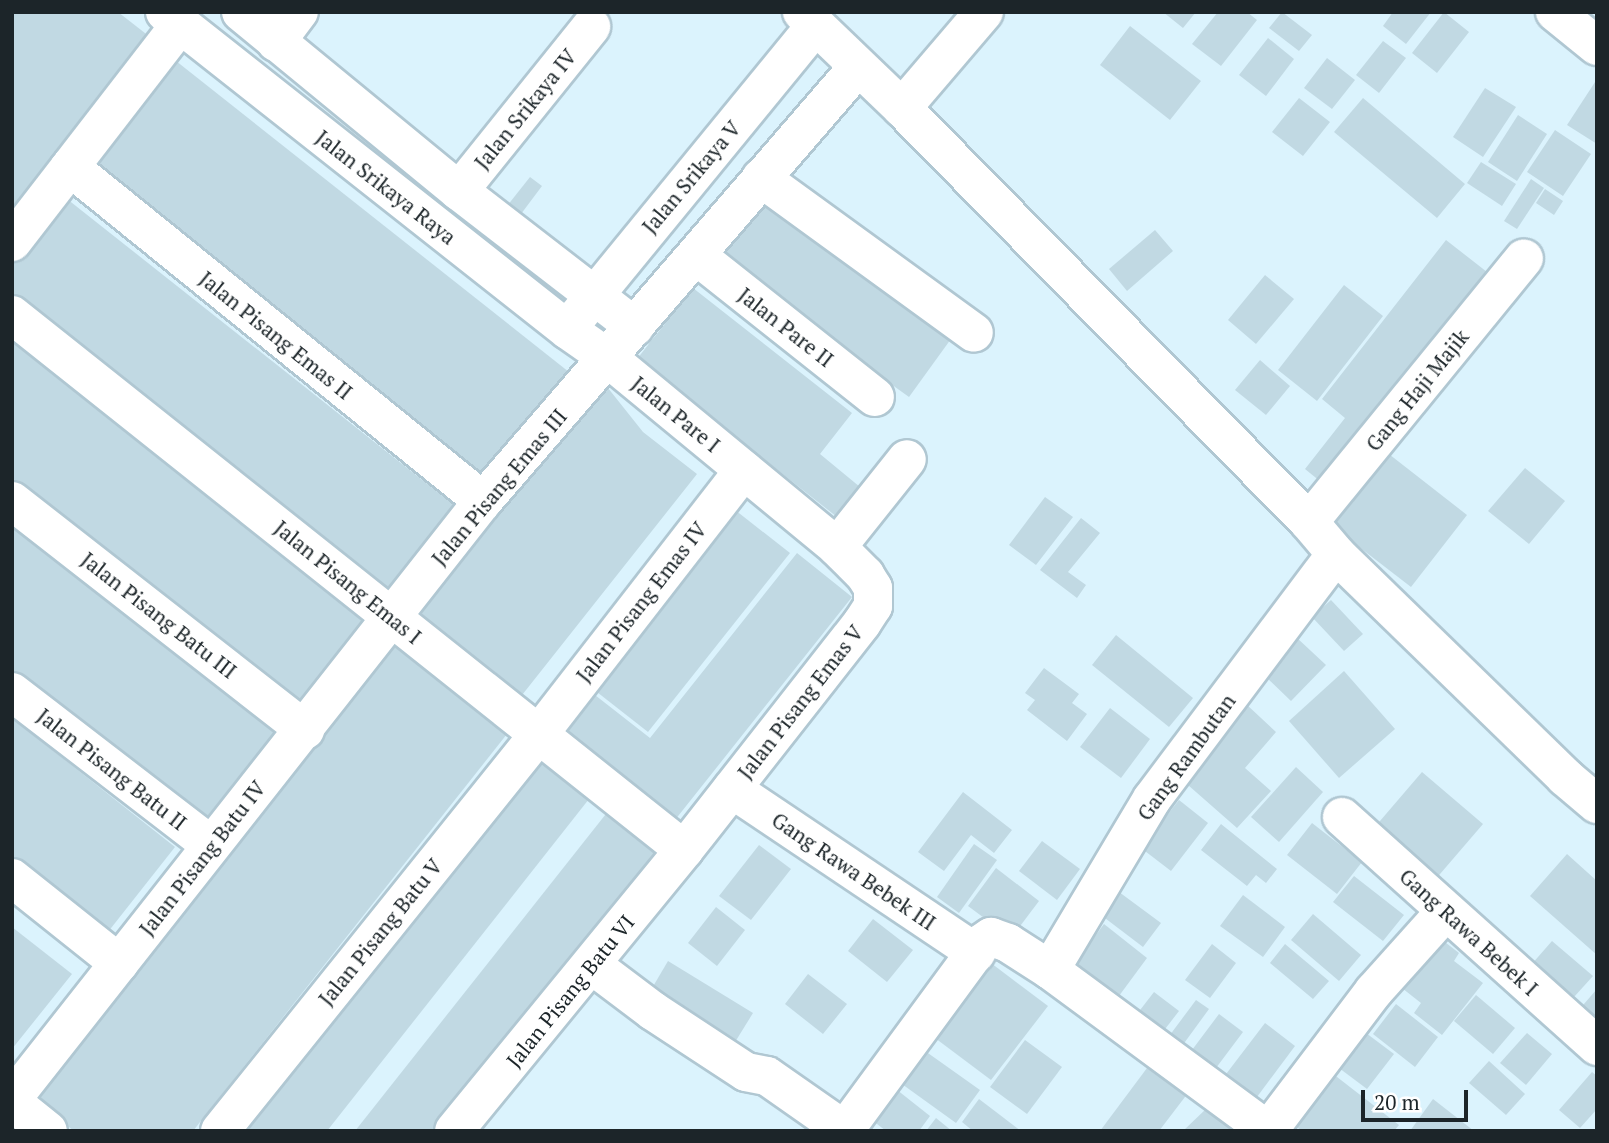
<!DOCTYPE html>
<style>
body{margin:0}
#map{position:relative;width:1609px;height:1143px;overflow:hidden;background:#dbf3fd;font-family:"PT Serif",serif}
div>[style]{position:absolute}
.building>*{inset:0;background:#c1d9e3}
.roads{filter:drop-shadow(2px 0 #b0c7d2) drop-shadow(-2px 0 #b0c7d2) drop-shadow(0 2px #b0c7d2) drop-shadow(0 -2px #b0c7d2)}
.street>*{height:38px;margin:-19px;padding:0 19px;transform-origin:19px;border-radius:19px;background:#fff}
.secondary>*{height:38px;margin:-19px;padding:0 19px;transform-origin:19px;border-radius:19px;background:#fff}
span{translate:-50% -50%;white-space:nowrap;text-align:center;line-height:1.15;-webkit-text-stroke:5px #fff;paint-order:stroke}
.street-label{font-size:21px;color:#1c2529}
.frame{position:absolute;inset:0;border:14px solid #1c2529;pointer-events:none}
.scale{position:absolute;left:1361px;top:1090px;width:107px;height:32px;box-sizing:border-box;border:4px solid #1c2529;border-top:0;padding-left:9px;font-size:21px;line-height:24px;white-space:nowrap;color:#1c2529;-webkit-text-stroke:5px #fff;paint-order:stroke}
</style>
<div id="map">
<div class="building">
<div style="clip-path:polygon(12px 12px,118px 12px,150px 37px,12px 210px)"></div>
<div style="clip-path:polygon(1163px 12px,1196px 12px,1183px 28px)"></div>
<div style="clip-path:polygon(1218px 12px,1247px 12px,1257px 20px,1221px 66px,1192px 44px)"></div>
<div style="clip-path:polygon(1282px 12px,1312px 35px,1299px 51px,1269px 28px)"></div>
<div style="clip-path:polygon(1393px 12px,1431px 12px,1406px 44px,1383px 26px)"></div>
<div style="clip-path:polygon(1444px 12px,1469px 32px,1437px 73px,1412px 53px)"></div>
<div style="clip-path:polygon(1130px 26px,1201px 81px,1170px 120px,1100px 65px)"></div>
<div style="clip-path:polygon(1268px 38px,1294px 59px,1266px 96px,1239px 75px)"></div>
<div style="clip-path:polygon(1383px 41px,1406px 58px,1379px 93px,1356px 75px)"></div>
<div style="clip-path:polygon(171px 57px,574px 376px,489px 483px,86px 165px)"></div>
<div style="clip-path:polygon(1327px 58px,1355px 80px,1332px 109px,1304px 88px)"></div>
<div style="clip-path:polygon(1597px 79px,1597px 144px,1567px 125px)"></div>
<div style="clip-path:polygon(1485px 88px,1516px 107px,1483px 157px,1453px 137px)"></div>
<div style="clip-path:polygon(1299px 98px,1330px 122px,1303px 156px,1272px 132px)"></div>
<div style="clip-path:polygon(1363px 98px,1465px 184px,1437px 218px,1334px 132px)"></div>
<div style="clip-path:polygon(1518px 115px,1547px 134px,1517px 181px,1488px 162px)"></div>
<div style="clip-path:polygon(1555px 130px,1591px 154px,1563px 196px,1527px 172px)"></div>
<div style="clip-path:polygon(1481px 162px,1516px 184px,1502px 206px,1467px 183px)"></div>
<div style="clip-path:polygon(530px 177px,542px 186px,512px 226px,499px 216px)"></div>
<div style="clip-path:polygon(1531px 179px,1544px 188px,1517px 229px,1504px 221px)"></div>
<div style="clip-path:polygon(757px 187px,956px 332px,909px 397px,709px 253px)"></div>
<div style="clip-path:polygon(1545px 189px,1563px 201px,1554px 215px,1536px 203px)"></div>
<div style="clip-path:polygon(62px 195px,454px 505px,381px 598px,12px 307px,12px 258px)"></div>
<div style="clip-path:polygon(1155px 230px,1173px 251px,1127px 291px,1109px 269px)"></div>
<div style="clip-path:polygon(1446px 240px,1487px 272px,1321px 482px,1305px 469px,1345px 418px,1322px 399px)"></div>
<div style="clip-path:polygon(1265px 275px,1294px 299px,1256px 344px,1228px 320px)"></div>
<div style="clip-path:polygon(1344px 285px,1383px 316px,1317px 401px,1278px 370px)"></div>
<div style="clip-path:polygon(693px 288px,852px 413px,820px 454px,860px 487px,837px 517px,637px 359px)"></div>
<div style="clip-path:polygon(12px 331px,376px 619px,304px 709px,12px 478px)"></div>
<div style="clip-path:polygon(1260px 360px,1290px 386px,1266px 415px,1235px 390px)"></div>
<div style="clip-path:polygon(604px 383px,643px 432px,697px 474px,511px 709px,403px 623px)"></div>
<div style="clip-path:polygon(1385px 451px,1467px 515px,1411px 587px,1328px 523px)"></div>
<div style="clip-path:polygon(1525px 468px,1565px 501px,1529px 544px,1488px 511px)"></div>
<div style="clip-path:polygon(1045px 497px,1073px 517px,1036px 565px,1009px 545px)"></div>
<div style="clip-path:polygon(730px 506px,790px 553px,648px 732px,588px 685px)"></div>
<div style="clip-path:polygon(1081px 518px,1100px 533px,1068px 572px,1086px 585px,1077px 598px,1040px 570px)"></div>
<div style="clip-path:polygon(12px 522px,276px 730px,199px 827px,12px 680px)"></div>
<div style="clip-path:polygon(797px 553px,852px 597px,671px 825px,552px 731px,586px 688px,650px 738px)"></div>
<div style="clip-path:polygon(1331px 600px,1363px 634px,1344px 651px,1312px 617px)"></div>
<div style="clip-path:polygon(1116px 635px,1193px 698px,1169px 727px,1092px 665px)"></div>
<div style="clip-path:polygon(1296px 637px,1326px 665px,1291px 701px,1262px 673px)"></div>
<div style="clip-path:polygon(390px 642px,507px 734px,193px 1131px,74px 1131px,31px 1097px)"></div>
<div style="clip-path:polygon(1044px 668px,1079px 694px,1072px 703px,1087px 714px,1067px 741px,1027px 710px,1035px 700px,1025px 693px)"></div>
<div style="clip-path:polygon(1344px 671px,1395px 729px,1339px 778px,1289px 721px)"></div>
<div style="clip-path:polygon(1246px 704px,1276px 732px,1245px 768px,1271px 791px,1237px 828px,1180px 778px)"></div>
<div style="clip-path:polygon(1110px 708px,1150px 739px,1121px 778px,1080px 747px)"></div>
<div style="clip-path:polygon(12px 718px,175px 847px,104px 937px,12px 865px)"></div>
<div style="clip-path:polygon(535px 756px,589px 799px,417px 1017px,327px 1131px,238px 1131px)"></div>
<div style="clip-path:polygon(1296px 767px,1323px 792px,1279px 842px,1251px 817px)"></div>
<div style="clip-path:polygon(1422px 772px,1483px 824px,1428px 888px,1368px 835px)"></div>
<div style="clip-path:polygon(963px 792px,1012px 830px,994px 853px,971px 835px,944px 871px,918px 852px)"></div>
<div style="clip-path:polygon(1179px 800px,1208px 823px,1171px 871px,1141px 848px)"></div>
<div style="clip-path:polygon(613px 805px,663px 845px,437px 1131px,355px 1131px)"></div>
<div style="clip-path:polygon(1312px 823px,1362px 862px,1337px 894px,1287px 855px)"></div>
<div style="clip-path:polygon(1221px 824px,1277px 869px,1266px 883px,1256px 875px,1247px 886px,1201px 850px)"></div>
<div style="clip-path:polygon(1042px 841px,1080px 869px,1057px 900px,1019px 871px)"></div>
<div style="clip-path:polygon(974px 844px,997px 860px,959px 913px,937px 897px)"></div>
<div style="clip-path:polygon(759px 845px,791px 869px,751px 920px,719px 896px)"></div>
<div style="clip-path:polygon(1567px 854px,1597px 881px,1597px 955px,1530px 896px)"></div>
<div style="clip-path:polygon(996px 868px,1039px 901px,1011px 938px,968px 906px)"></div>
<div style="clip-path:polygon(1354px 876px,1404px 915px,1383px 941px,1333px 902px)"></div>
<div style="clip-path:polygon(1115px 889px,1161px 923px,1143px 947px,1097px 912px)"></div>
<div style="clip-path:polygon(1243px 895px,1285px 927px,1263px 957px,1220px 926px)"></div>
<div style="clip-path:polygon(716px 907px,745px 930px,717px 966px,688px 943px)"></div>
<div style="clip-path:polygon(1313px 914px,1361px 955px,1339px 981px,1291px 940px)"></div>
<div style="clip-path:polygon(873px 919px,913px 950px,887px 982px,848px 951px)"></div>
<div style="clip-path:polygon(1104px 924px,1147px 958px,1116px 1000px,1072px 967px)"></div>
<div style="clip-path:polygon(12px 927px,72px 974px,12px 1049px)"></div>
<div style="clip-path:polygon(1432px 932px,1459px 953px,1454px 961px,1483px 983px,1442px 1035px,1414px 1013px,1421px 1003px,1393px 981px)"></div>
<div style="clip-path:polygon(1552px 941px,1593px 976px,1564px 1008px,1524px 973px)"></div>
<div style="clip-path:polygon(1212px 944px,1236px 963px,1210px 998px,1185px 980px)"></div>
<div style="clip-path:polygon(1285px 944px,1329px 981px,1313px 999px,1270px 963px)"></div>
<div style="clip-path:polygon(983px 957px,1048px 1006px,991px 1080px,927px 1032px)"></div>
<div style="clip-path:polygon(668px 961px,753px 1013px,732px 1047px,648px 995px)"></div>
<div style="clip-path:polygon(808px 974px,847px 1004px,823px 1034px,785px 1004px)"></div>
<div style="clip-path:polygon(1597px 989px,1597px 1043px,1570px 1020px)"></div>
<div style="clip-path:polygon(1154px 992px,1179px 1011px,1162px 1033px,1137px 1014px)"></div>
<div style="clip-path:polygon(1476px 995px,1515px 1028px,1493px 1054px,1454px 1021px)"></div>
<div style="clip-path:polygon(1196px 1000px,1209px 1009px,1174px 1057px,1161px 1047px)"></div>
<div style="clip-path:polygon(1396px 1004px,1438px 1037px,1415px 1067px,1373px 1034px)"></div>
<div style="clip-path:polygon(1219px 1014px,1243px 1032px,1207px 1080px,1183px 1062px)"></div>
<div style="clip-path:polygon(1265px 1023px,1295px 1046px,1251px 1105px,1220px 1082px)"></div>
<div style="clip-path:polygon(1358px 1027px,1394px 1054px,1367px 1089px,1331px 1062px)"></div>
<div style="clip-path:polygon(1527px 1033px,1552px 1054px,1526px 1085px,1500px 1063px)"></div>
<div style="clip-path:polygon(1025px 1040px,1062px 1067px,1027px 1114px,990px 1087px)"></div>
<div style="clip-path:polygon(911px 1041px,980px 1090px,956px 1123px,888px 1074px)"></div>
<div style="clip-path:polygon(1489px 1061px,1525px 1094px,1506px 1115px,1469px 1083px)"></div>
<div style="clip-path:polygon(1150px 1064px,1188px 1093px,1159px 1131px,1100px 1131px)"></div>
<div style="clip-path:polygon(1328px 1070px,1399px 1125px,1394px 1131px,1302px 1131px,1289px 1121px)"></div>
<div style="clip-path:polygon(1592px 1072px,1597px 1076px,1597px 1109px,1580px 1128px,1559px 1110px)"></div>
<div style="clip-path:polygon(887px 1082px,930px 1116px,919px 1131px,886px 1131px,863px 1113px)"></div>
<div style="clip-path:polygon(979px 1099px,1021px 1131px,973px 1131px,962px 1122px)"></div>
<div style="clip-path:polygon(1433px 1099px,1474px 1131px,1410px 1131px)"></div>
<div style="clip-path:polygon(1209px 1106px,1234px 1131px,1183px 1131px)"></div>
<div style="clip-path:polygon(936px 1118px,952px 1131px,926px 1131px)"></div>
</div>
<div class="roads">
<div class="street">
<div style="left:165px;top:12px;width:513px;rotate:38.28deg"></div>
<div style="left:568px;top:330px;width:49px;rotate:35deg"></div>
<div style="left:608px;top:358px;width:297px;rotate:39.5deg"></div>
<div style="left:837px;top:547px;width:40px;rotate:45deg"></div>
<div style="left:865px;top:575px;width:15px;rotate:58deg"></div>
<div style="left:873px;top:588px;width:18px;rotate:90deg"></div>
<div style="left:873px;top:606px;width:20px;rotate:123deg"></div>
<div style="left:862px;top:623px;width:288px;rotate:128.1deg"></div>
<div style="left:684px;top:850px;width:363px;rotate:129.3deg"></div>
<div style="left:241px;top:12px;width:282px;rotate:39.4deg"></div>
<div style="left:459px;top:191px;width:222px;rotate:37.7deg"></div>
<div style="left:1555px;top:12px;width:54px;rotate:39deg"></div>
<div style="left:276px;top:42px;width:38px;rotate:-53deg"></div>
<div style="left:902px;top:108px;width:126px;rotate:-49.5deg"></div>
<div style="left:70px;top:167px;width:531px;rotate:38.96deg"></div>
<div style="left:761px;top:178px;width:263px;rotate:36deg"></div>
<div style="left:459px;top:191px;width:211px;rotate:-51.2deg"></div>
<div style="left:12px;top:242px;width:274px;rotate:-52.3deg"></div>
<div style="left:697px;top:256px;width:227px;rotate:38.4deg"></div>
<div style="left:12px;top:315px;width:859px;rotate:38.52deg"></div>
<div style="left:577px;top:317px;width:377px;rotate:-50.7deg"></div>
<div style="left:12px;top:501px;width:372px;rotate:38deg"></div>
<div style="left:1309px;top:522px;width:340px;rotate:-50.8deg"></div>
<div style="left:837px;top:547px;width:112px;rotate:-51.5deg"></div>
<div style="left:12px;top:692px;width:251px;rotate:37.6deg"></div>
<div style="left:732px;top:789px;width:294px;rotate:33.9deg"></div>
<div style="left:1342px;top:817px;width:343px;rotate:41.9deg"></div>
<div style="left:12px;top:878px;width:137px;rotate:38.5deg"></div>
<div style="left:592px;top:965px;width:76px;rotate:37deg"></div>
<div style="left:653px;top:1011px;width:111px;rotate:33.3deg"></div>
<div style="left:746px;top:1072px;width:21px;rotate:11deg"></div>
<div style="left:767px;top:1076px;width:94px;rotate:35deg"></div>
<div style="left:1050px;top:970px;width:199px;rotate:-59.2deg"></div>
<div style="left:1152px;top:799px;width:306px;rotate:-53.1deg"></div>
<div style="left:12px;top:1099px;width:761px;rotate:-51.78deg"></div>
<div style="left:483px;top:501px;width:574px;rotate:-49.17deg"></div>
<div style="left:12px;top:1102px;width:46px;rotate:38.9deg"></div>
<div style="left:220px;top:1131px;width:509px;rotate:-51.22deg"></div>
<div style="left:539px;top:734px;width:334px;rotate:-52.2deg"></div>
<div style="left:844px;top:1131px;width:233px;rotate:-53.7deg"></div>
<div style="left:982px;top:943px;width:11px;rotate:-34deg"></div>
<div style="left:991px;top:937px;width:18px;rotate:19deg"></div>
<div style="left:1008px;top:943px;width:50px;rotate:32.7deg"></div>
<div style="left:1050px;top:970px;width:271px;rotate:36.4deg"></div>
<div style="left:1268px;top:1131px;width:176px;rotate:-52.9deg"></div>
<div style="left:1374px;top:991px;width:106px;rotate:-48.1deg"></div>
</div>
<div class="secondary">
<div style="left:802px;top:12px;width:139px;rotate:43.8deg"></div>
<div style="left:902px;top:108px;width:581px;rotate:45.49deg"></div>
<div style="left:1309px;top:522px;width:42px;rotate:49.8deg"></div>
<div style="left:1336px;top:554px;width:320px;rotate:44.2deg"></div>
<div style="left:1565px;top:777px;width:42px;rotate:40.2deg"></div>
</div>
</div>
<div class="street-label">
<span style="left:525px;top:109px;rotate:-51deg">Jalan Srikaya IV</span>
<span style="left:691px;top:177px;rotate:-50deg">Jalan Srikaya V</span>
<span style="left:386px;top:187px;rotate:38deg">Jalan Srikaya Raya</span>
<span style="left:786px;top:327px;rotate:38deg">Jalan Pare II</span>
<span style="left:276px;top:335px;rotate:39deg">Jalan Pisang Emas II</span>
<span style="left:1417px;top:390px;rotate:-51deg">Gang Haji Majik</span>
<span style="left:676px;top:414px;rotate:39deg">Jalan Pare I</span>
<span style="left:499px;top:487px;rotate:-50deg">Jalan Pisang Emas III</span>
<span style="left:348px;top:582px;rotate:39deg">Jalan Pisang Emas I</span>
<span style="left:641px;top:602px;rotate:-52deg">Jalan Pisang Emas IV</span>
<span style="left:159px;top:615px;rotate:38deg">Jalan Pisang Batu III</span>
<span style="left:800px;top:702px;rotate:-52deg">Jalan Pisang Emas V</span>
<span style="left:1186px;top:757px;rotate:-54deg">Gang Rambutan</span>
<span style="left:112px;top:769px;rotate:38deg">Jalan Pisang Batu II</span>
<span style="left:202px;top:858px;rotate:-52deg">Jalan Pisang Batu IV</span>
<span style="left:854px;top:871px;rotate:34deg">Gang Rawa Bebek III</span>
<span style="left:380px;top:932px;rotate:-51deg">Jalan Pisang Batu V</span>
<span style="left:1469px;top:932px;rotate:42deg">Gang Rawa Bebek I</span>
<span style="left:570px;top:991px;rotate:-51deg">Jalan Pisang Batu VI</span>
</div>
<div class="frame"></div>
<div class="scale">20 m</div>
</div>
